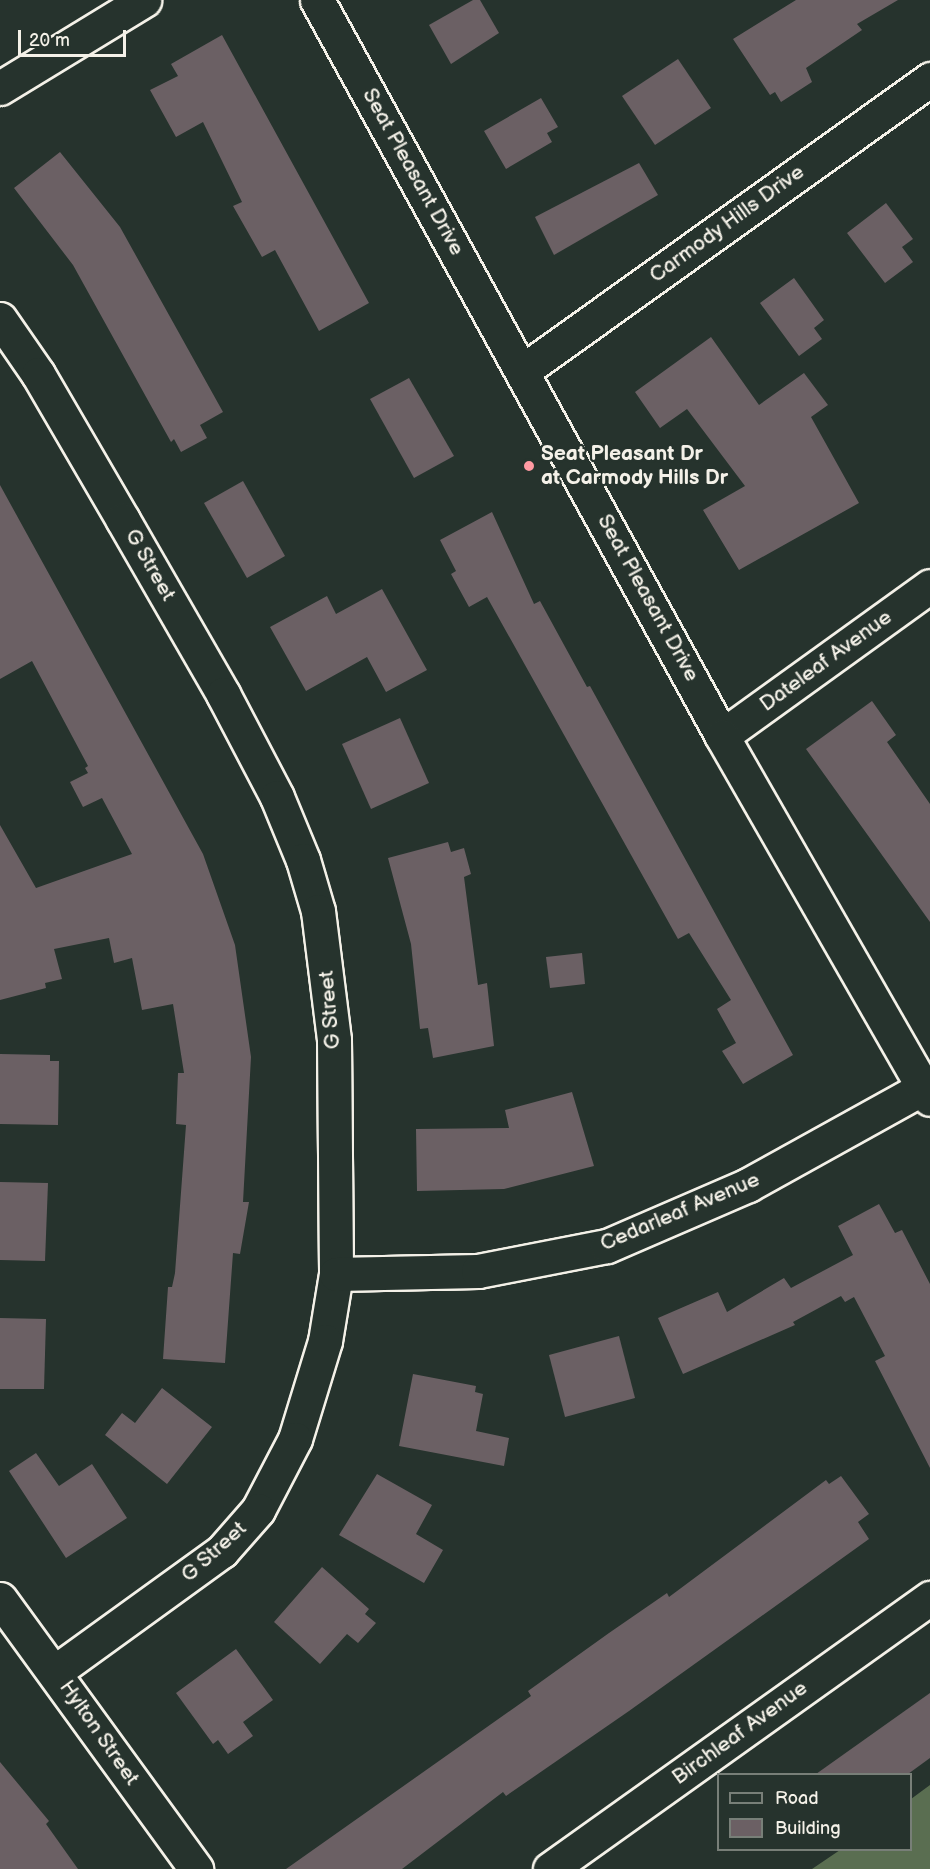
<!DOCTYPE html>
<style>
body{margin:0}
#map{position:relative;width:930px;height:1869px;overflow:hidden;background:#26332d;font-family:"Balsamiq Sans",sans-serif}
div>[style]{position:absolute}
.green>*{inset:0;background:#5a6e51}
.building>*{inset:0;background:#6b6064}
.roads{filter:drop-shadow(2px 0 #f4f1e8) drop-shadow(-2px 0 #f4f1e8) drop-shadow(0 2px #f4f1e8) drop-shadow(0 -2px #f4f1e8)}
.minor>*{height:33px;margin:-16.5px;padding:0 16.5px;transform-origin:16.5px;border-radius:16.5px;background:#26332d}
.tertiary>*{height:33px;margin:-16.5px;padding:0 16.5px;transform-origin:16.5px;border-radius:16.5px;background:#26332d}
.dots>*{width:16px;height:16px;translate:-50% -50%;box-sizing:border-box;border:3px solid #26332d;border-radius:50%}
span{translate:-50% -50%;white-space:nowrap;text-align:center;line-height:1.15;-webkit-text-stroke:4.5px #26332d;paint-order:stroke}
.street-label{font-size:21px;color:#f4f1e8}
.poi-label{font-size:21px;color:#f4f1e8;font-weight:700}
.left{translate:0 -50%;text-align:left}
.legend{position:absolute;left:717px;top:1773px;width:195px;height:78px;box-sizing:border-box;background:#26332d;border:2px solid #787f78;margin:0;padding:8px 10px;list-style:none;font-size:18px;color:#f4f1e8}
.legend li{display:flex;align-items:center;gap:12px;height:30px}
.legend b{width:30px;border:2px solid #787f78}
.scale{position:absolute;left:18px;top:30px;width:108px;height:27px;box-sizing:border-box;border:3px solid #f4f1e8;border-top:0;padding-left:8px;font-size:18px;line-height:21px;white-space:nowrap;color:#f4f1e8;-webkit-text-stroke:4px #26332d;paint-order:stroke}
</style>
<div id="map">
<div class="green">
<div style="clip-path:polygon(930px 1785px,930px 1869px,812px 1869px,840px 1850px,910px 1850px,911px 1799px)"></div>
</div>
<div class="building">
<div style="clip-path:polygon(473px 0,480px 0,499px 33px,451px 64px,429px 25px)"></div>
<div style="clip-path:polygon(796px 0,898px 0,857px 24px,862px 30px,806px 68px,812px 82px,781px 102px,775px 92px,770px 95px,733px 39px)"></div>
<div style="clip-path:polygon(222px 35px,369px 303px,319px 331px,275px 250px,262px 257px,233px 206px,242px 202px,203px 122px,176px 137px,150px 90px,178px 76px,171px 64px)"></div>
<div style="clip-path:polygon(678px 59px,711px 108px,655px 145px,622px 96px)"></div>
<div style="clip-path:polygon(541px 98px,558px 127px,547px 133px,552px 142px,506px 169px,484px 131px)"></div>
<div style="clip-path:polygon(60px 152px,120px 227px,223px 412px,200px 425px,207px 438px,181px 452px,174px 439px,171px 442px,73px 265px,14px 188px)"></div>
<div style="clip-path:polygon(639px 163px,658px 195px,554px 255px,535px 217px)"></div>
<div style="clip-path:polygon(886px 203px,913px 239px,902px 247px,913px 262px,885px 283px,847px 233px)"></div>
<div style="clip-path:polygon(794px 278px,824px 320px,814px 328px,822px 339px,799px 356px,760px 303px)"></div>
<div style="clip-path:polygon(711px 337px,759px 405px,804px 373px,828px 405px,811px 417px,859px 503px,739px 570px,703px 510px,745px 486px,687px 409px,660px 428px,635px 392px)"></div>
<div style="clip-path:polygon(409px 378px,454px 456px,414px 478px,370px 399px)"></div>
<div style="clip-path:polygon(243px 481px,285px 556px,247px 578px,204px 503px)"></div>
<div style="clip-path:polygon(0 485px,203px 854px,235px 945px,251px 1057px,243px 1202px,249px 1202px,240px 1254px,233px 1253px,225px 1363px,163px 1359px,168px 1287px,172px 1287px,175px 1273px,186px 1125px,176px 1124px,178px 1073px,184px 1073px,173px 1004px,142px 1010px,132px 958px,114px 963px,109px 938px,54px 949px,62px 979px,45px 983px,46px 988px,0 1000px,0 825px,36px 888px,132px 854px,102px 798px,83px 807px,70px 782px,88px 773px,85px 768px,88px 766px,32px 661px,0 679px)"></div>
<div style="clip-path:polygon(492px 512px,534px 604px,540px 601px,587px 687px,590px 686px,793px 1055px,743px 1084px,722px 1051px,736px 1043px,717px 1009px,731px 1000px,689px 933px,678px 939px,487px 597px,469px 607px,451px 574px,456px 571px,440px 540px)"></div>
<div style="clip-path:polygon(382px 589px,427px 670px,386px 692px,367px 657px,306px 691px,270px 627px,327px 596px,336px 614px)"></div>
<div style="clip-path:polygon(872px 701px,896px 735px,887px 742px,930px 804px,930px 922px,806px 749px)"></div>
<div style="clip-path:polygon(400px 718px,429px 783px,371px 809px,342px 744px)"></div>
<div style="clip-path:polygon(448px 842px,451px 852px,464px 848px,471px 874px,464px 877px,478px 985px,487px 983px,494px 1046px,433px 1058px,428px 1028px,420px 1029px,411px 944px,388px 858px)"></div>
<div style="clip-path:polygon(582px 953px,585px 984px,550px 988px,546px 957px)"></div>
<div style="clip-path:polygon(0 1054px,50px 1055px,50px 1061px,59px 1061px,58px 1125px,0 1124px)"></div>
<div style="clip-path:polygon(572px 1092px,594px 1166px,504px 1189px,417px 1191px,416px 1129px,509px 1128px,505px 1110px)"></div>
<div style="clip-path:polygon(0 1182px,48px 1183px,45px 1261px,0 1260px)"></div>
<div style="clip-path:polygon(879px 1204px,895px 1233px,902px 1230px,930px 1284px,930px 1468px,875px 1361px,885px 1356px,854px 1297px,845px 1302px,841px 1296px,793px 1322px,795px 1325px,683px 1374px,658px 1318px,718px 1292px,727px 1312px,784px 1278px,791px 1288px,853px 1255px,838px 1226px)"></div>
<div style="clip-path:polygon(0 1318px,46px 1319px,44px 1389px,0 1389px)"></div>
<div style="clip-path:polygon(619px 1336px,635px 1398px,565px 1417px,549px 1355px)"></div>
<div style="clip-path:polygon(413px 1374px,476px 1386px,475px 1392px,483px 1394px,476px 1431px,509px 1438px,504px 1466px,399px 1446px)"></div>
<div style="clip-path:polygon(162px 1388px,212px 1427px,167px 1484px,105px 1435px,122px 1413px,135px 1423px)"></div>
<div style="clip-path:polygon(36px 1453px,59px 1486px,92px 1464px,127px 1518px,66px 1558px,9px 1471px)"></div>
<div style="clip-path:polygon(377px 1474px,432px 1505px,416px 1534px,443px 1550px,424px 1583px,339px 1535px)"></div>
<div style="clip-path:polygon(841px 1476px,869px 1514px,858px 1522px,869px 1539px,629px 1711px,506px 1796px,503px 1792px,402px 1869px,286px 1869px,531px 1696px,528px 1691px,609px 1633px,667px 1593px,669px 1597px,826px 1480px,829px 1484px)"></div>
<div style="clip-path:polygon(322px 1567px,369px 1609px,365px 1614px,376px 1623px,358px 1643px,347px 1634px,320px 1664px,274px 1622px)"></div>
<div style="clip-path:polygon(236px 1649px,273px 1700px,243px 1722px,253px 1736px,228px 1754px,218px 1740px,213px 1744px,176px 1693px)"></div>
<div style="clip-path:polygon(930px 1693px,930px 1758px,908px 1774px,816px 1774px)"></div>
<div style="clip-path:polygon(0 1762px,49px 1821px,46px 1824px,78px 1869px,0 1869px)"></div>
</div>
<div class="roads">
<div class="minor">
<div style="left:0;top:88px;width:169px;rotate:-31.4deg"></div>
<div style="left:0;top:319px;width:67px;rotate:55.4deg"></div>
<div style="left:38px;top:374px;width:169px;rotate:59.8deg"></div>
<div style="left:123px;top:520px;width:201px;rotate:60.1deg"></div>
<div style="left:223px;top:694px;width:116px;rotate:62.3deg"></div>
<div style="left:277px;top:797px;width:68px;rotate:67.6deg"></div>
<div style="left:303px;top:860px;width:53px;rotate:73.6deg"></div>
<div style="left:318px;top:911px;width:130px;rotate:82.9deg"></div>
<div style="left:334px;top:1040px;width:234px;rotate:89.5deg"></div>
<div style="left:336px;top:1274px;width:68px;rotate:99.3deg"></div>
<div style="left:325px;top:1341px;width:102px;rotate:107deg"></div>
<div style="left:295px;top:1439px;width:80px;rotate:117.5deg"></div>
<div style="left:258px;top:1510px;width:55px;rotate:131.3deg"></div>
<div style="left:222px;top:1551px;width:205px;rotate:144.1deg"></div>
<div style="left:524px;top:370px;width:500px;rotate:-35.6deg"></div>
<div style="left:722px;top:736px;width:256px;rotate:-35.8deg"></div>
<div style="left:336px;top:1274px;width:142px;rotate:-1.2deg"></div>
<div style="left:478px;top:1271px;width:131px;rotate:-11deg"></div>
<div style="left:607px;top:1246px;width:154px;rotate:-23.4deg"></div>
<div style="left:748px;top:1185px;width:208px;rotate:-29deg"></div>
<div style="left:0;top:1599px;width:334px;rotate:54deg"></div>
<div style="left:550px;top:1869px;width:467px;rotate:-35.5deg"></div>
</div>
<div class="tertiary">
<div style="left:317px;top:0;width:840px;rotate:61.18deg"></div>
<div style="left:722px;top:736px;width:418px;rotate:60.2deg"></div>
</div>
</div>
<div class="dots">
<div style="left:529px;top:466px;background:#ff9aa2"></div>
</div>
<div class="street-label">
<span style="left:413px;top:172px;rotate:61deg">Seat Pleasant Drive</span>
<span style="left:727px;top:224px;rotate:-36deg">Carmody Hills Drive</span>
<span style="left:150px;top:565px;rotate:60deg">G Street</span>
<span style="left:648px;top:598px;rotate:61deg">Seat Pleasant Drive</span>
<span style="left:826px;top:661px;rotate:-36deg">Dateleaf Avenue</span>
<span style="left:330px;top:1010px;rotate:-95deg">G Street</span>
<span style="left:680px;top:1212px;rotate:-23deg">Cedarleaf Avenue</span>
<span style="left:214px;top:1552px;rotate:-42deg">G Street</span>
<span style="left:99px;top:1733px;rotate:55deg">Hylton Street</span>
<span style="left:740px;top:1733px;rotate:-36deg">Birchleaf Avenue</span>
</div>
<div class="poi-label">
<span class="left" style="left:541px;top:466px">Seat Pleasant Dr<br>at Carmody Hills Dr</span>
</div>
<ul class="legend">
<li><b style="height:8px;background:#26332d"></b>Road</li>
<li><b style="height:16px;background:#6b6064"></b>Building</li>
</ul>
<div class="scale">20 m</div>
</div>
